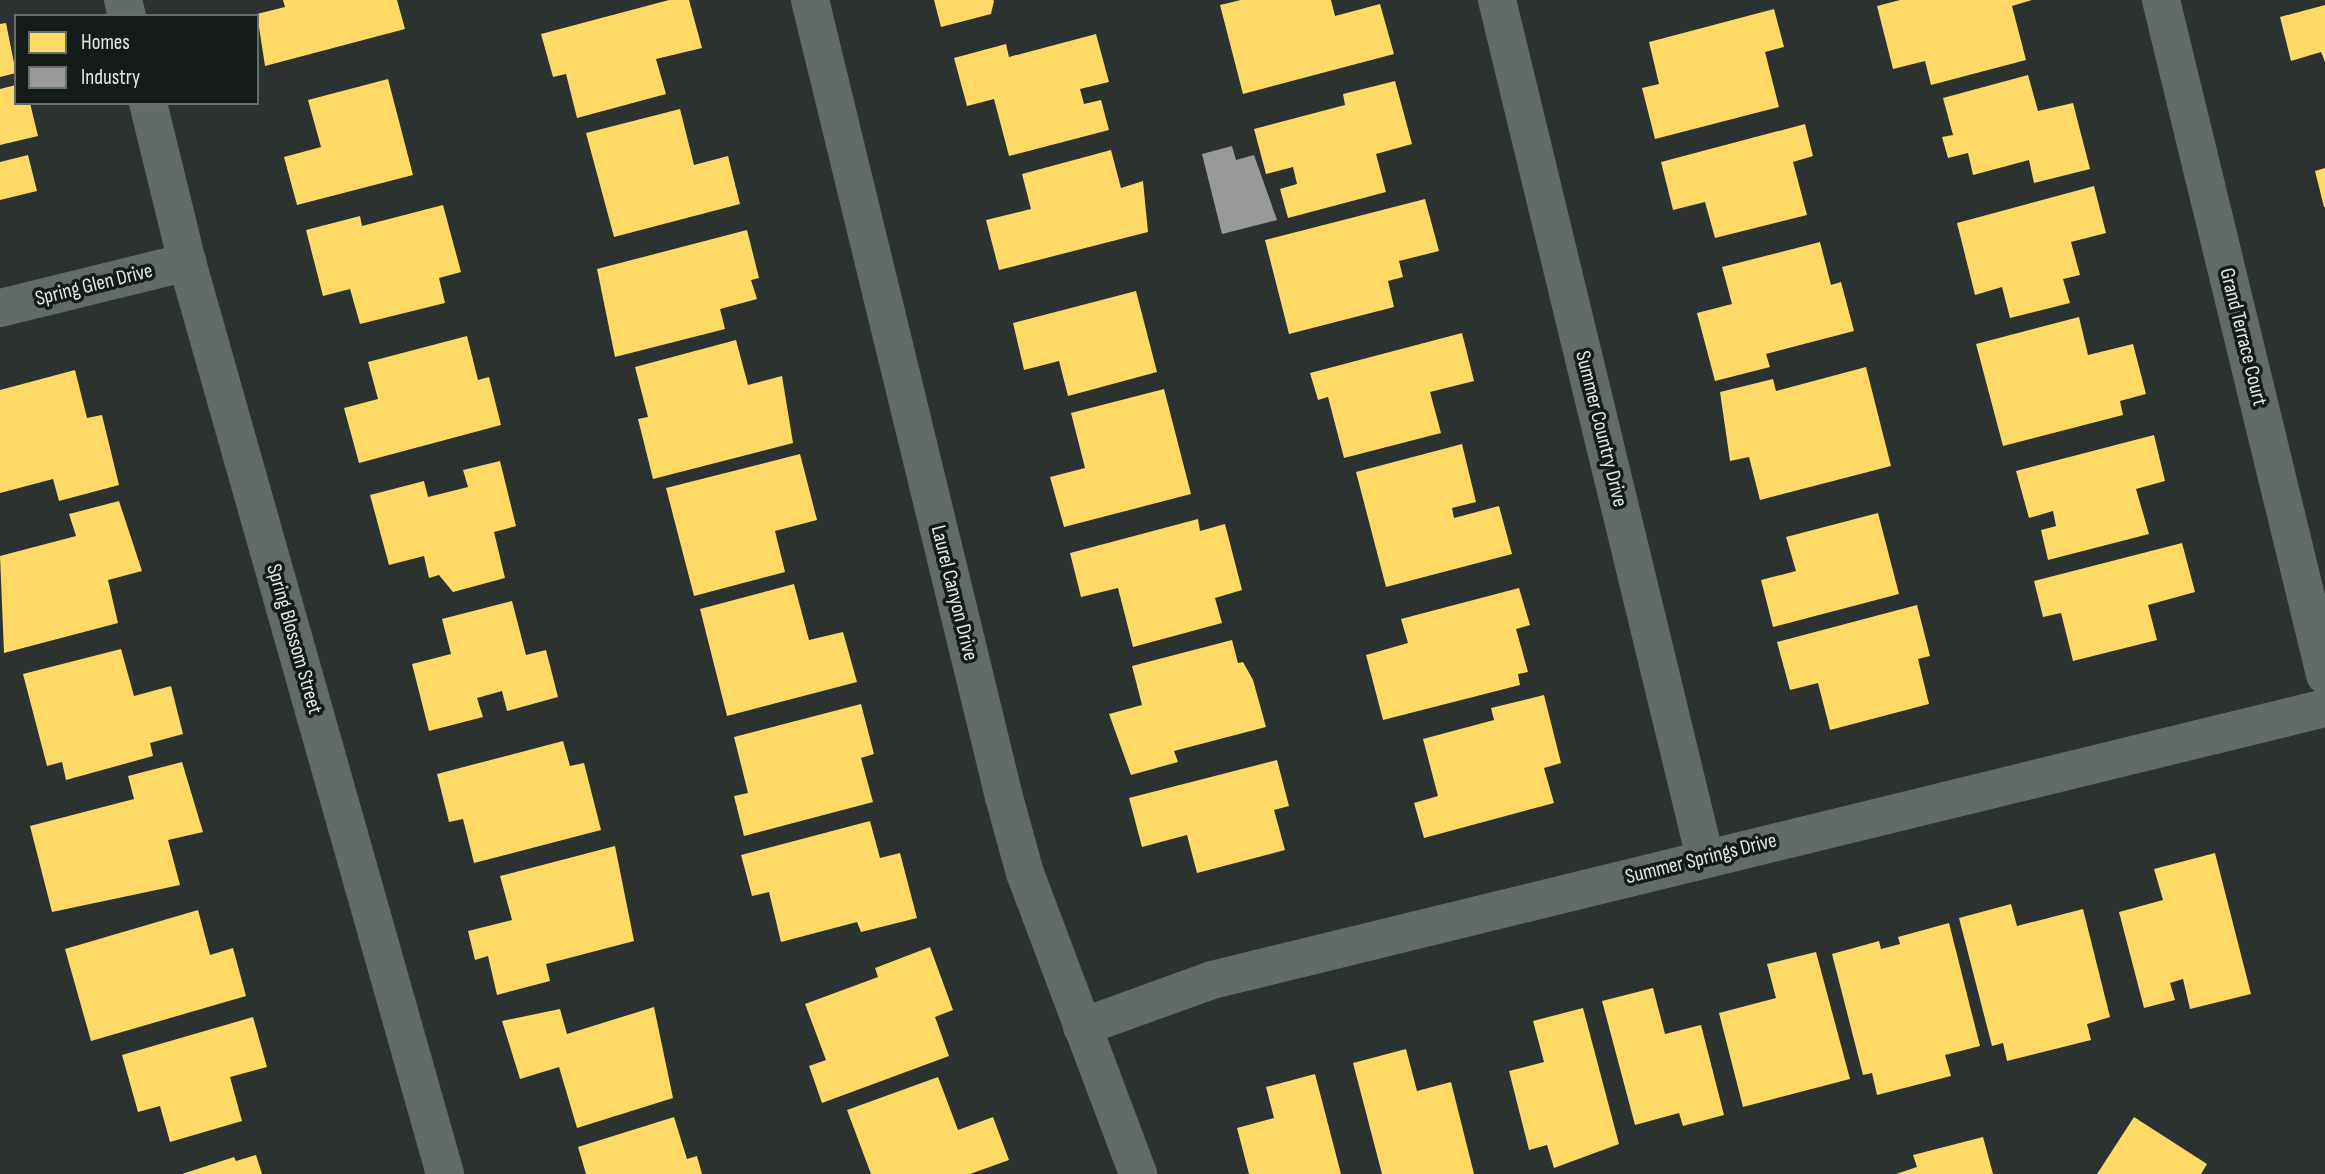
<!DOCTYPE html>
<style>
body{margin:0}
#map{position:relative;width:2325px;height:1174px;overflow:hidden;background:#2b322f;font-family:"Sofia Sans Condensed",sans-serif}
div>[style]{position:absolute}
.homes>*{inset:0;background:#ffd966}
.industry>*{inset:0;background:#999}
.street>*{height:38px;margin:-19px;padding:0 19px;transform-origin:19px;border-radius:19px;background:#626b67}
span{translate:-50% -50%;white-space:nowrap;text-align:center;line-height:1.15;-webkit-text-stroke:7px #151b19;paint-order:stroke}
.street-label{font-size:21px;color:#e2eae7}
.legend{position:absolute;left:14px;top:14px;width:245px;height:91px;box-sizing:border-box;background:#151b19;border:2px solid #676e6b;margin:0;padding:9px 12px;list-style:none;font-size:21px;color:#e2eae7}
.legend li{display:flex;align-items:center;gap:14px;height:35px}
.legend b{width:35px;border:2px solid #676e6b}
</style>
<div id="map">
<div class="homes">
<div style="clip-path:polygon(283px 0,397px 0,405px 29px,265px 66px,257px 14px,285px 7px)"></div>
<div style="clip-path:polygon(669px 0,689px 0,702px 48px,656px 59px,666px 94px,577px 118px,566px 74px,553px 77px,541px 34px)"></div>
<div style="clip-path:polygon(934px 0,993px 0,994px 1px,991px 14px,941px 27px)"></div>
<div style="clip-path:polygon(1241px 0,1331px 0,1335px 16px,1380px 4px,1394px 54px,1243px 94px,1220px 5px)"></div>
<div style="clip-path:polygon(1900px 0,2032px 0,2012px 6px,2026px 60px,1931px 85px,1925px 61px,1893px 69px,1877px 6px)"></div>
<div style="clip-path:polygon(2325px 5px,2325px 62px,2321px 52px,2291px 61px,2280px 17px)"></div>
<div style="clip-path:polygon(1774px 9px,1784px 47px,1765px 52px,1779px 107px,1655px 139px,1642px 88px,1659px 84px,1649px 42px)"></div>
<div style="clip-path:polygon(6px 23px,16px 73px,0 77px,0 24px)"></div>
<div style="clip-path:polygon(1096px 34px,1109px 82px,1080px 89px,1084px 104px,1101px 100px,1109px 130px,1009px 156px,994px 99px,967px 106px,954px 58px,1006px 44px,1009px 57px)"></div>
<div style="clip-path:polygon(2028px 75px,2038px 111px,2073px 103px,2090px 169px,2034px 183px,2029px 160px,1973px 175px,1968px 153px,1948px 158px,1942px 137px,1953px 135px,1943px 98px)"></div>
<div style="clip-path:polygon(388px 79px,413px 175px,297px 205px,284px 157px,321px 147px,308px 100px)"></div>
<div style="clip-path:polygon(1395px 81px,1412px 144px,1376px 154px,1386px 192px,1288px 218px,1280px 189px,1297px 184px,1293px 167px,1266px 174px,1254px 129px,1345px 105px,1343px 94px)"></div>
<div style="clip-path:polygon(16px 85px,16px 103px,30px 103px,38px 136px,0 145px,0 89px)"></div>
<div style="clip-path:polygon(680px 109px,694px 165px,728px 156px,740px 204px,614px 237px,586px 133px)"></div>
<div style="clip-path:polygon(1805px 124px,1813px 156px,1793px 162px,1807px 215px,1715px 238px,1705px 202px,1673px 210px,1661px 162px)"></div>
<div style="clip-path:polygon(1111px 150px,1121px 188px,1143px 181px,1148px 232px,999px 270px,986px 220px,1031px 209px,1022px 174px)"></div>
<div style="clip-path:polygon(28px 155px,37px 191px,0 200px,0 162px)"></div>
<div style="clip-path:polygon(2325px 168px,2325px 207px,2324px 207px,2315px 171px)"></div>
<div style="clip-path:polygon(2094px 186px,2106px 233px,2071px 242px,2080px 275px,2063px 279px,2070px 303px,2010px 318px,2002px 287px,1975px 295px,1957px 223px)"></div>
<div style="clip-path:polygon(1425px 199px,1439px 251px,1399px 261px,1403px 277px,1388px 281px,1394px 307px,1289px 334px,1265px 240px)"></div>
<div style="clip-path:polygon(443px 205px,461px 272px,439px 278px,445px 303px,360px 324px,350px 289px,323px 296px,306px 230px,360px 216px,362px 226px)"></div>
<div style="clip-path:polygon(747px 230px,759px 278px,751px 280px,757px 299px,720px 309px,725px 329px,615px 357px,597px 269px)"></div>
<div style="clip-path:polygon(1820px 242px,1831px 285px,1841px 282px,1854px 331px,1766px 354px,1770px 367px,1715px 381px,1697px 313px,1732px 304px,1722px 267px)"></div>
<div style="clip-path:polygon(1136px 291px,1157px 372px,1068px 396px,1059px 361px,1024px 370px,1013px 323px)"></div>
<div style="clip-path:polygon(2079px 317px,2088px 355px,2133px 344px,2146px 394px,2120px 401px,2123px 415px,2003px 446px,1976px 344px)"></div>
<div style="clip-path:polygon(1462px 333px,1474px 381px,1430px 392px,1441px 433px,1344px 458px,1328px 397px,1318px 400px,1310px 373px)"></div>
<div style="clip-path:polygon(467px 336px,478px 380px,489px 377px,501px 425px,359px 463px,344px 408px,378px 399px,368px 362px)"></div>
<div style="clip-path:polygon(736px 340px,748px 385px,782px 376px,793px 443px,653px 479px,638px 419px,648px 417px,635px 367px)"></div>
<div style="clip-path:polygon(1866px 367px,1891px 466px,1760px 500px,1749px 457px,1730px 461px,1720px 392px,1773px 379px,1776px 391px)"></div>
<div style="clip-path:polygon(75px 370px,87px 418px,102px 415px,119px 485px,59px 501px,53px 479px,0 493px,0 390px)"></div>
<div style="clip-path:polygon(1164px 389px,1191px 494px,1064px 527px,1050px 477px,1085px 468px,1071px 413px)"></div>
<div style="clip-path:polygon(2154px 435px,2165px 481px,2136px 489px,2149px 534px,2048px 560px,2041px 530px,2056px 526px,2053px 511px,2029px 518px,2016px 471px)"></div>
<div style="clip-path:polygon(1462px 444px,1476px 502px,1452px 508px,1454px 518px,1499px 506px,1512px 554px,1386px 587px,1356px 472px)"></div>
<div style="clip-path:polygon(800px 454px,817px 520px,775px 531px,785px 572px,694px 596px,666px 488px)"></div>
<div style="clip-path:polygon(500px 461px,516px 526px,494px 532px,505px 578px,453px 592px,439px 575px,429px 578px,424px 556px,389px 565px,370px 495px,424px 481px,428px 497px,468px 487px,463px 470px)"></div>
<div style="clip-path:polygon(119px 501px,142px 571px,108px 580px,118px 623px,4px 653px,0 556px,76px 536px,69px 514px)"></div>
<div style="clip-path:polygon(1878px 513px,1899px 594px,1773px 627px,1761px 580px,1796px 571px,1786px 537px)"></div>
<div style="clip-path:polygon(1198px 519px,1200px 531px,1225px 524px,1242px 590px,1215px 598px,1222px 623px,1133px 647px,1118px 588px,1081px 597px,1070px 553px)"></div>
<div style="clip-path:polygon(2182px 543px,2195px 592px,2148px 605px,2157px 640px,2073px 661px,2061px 613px,2043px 617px,2034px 581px)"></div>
<div style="clip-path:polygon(794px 584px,809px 640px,843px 632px,857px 682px,727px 716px,700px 609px)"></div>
<div style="clip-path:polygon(1519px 588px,1530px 625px,1516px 629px,1528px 672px,1518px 674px,1520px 685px,1383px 720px,1366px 655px,1408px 643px,1401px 619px)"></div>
<div style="clip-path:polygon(512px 601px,526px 655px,546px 650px,558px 697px,507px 711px,502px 691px,477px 698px,483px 717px,429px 731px,412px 664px,451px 654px,442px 619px)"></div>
<div style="clip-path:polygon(1917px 605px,1930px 656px,1918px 659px,1929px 704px,1830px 730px,1818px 683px,1790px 690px,1777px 642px)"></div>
<div style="clip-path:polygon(1232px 640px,1238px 663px,1243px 662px,1253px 680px,1266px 727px,1174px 751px,1178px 762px,1131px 775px,1109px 714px,1142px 705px,1132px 666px)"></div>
<div style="clip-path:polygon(121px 649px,134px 696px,171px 686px,183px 734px,150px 743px,153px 756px,66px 780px,62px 762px,47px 766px,23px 674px)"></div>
<div style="clip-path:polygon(1544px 695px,1561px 763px,1544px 768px,1554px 803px,1424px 838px,1414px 803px,1438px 796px,1423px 739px,1494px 720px,1491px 708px)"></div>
<div style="clip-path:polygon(861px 704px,874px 754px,861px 758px,873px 802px,744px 836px,734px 796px,748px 793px,734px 737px)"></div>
<div style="clip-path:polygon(563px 741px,570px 766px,584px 763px,601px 830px,474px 863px,463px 819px,449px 822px,437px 774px)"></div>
<div style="clip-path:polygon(1277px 760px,1289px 806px,1274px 810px,1285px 850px,1197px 873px,1187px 835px,1142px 847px,1129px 798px)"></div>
<div style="clip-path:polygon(182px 762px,203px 832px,168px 840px,180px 885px,52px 912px,30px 826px,134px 799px,128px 776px)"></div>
<div style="clip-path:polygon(870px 821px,880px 858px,900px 853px,917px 918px,861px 932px,857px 922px,781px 942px,769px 892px,752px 896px,741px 855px)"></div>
<div style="clip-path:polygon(615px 846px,634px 941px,546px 964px,550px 981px,497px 995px,488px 956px,475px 960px,468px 931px,512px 920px,500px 876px)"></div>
<div style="clip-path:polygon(2215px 853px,2251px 994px,2190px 1009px,2183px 979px,2170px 983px,2175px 1000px,2144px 1008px,2119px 912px,2163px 900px,2154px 869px)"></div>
<div style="clip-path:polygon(2011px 904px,2017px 926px,2083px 909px,2110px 1017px,2087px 1024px,2091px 1040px,2007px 1061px,2003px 1043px,1992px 1046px,1959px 918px)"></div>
<div style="clip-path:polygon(198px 910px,210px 955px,233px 948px,246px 996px,91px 1041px,65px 949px)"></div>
<div style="clip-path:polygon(1949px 923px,1980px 1046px,1945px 1055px,1951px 1076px,1877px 1095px,1872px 1073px,1863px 1075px,1832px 954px,1879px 941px,1881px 949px,1900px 944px,1898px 937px)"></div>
<div style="clip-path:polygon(930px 947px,953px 1010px,935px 1017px,949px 1056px,822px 1103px,809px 1066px,826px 1060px,805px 1004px,878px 977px,875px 968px)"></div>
<div style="clip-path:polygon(1816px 952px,1850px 1079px,1743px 1107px,1719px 1013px,1776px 998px,1767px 964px)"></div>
<div style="clip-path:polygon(1653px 988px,1665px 1034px,1701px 1025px,1724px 1115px,1683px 1126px,1679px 1113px,1635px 1125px,1602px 1001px)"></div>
<div style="clip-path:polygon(654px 1007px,673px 1098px,577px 1128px,559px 1067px,520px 1079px,502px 1021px,560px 1009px,567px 1034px)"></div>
<div style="clip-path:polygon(1583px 1008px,1619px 1144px,1554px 1168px,1547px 1145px,1529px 1150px,1509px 1071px,1544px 1062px,1533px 1021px)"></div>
<div style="clip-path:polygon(253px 1017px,267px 1067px,230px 1077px,242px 1121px,170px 1142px,160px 1106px,138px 1112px,122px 1055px)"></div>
<div style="clip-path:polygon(1406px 1049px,1417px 1091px,1451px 1082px,1474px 1174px,1382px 1174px,1353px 1063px)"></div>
<div style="clip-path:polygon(1315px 1074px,1341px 1174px,1249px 1174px,1237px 1128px,1274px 1118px,1266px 1087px)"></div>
<div style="clip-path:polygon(938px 1077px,958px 1130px,993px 1117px,1009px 1160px,970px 1174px,871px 1174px,847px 1110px)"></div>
<div style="clip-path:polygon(674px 1117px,687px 1159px,697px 1156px,702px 1174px,586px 1174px,578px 1147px)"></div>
<div style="clip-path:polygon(2134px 1117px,2207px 1164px,2201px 1174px,2097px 1174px)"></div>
<div style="clip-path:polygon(1983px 1137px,1993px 1174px,1896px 1174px,1917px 1167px,1913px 1155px)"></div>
<div style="clip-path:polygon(256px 1155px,262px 1174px,182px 1174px,234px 1157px,236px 1161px)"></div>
</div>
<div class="industry">
<div style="clip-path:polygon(1232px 146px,1236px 160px,1254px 155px,1277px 220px,1222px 234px,1202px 154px)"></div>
</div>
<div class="street">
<div style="left:123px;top:0;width:16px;rotate:76deg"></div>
<div style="left:810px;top:0;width:820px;rotate:76.32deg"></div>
<div style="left:1004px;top:797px;width:79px;rotate:74.6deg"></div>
<div style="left:1025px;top:873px;width:322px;rotate:69.4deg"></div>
<div style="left:1497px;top:0;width:883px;rotate:76.37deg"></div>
<div style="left:2161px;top:0;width:695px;rotate:76.34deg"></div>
<div style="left:148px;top:103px;width:164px;rotate:76.2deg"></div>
<div style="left:187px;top:262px;width:948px;rotate:74.2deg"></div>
<div style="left:0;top:308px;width:193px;rotate:-13.8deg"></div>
<div style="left:1082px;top:1027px;width:138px;rotate:-19.9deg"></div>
<div style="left:1212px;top:980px;width:1146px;rotate:-13.73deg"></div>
</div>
<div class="street-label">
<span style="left:94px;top:285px;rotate:-14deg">Spring Glen Drive</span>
<span style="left:2243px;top:337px;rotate:76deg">Grand Terrace Court</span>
<span style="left:1601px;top:429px;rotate:76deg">Summer Country Drive</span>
<span style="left:954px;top:593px;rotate:76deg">Laurel Canyon Drive</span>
<span style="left:294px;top:639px;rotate:74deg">Spring Blossom Street</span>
<span style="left:1701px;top:859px;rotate:-14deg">Summer Springs Drive</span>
</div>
<ul class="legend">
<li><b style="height:19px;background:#ffd966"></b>Homes</li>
<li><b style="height:19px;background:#999"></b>Industry</li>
</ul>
</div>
